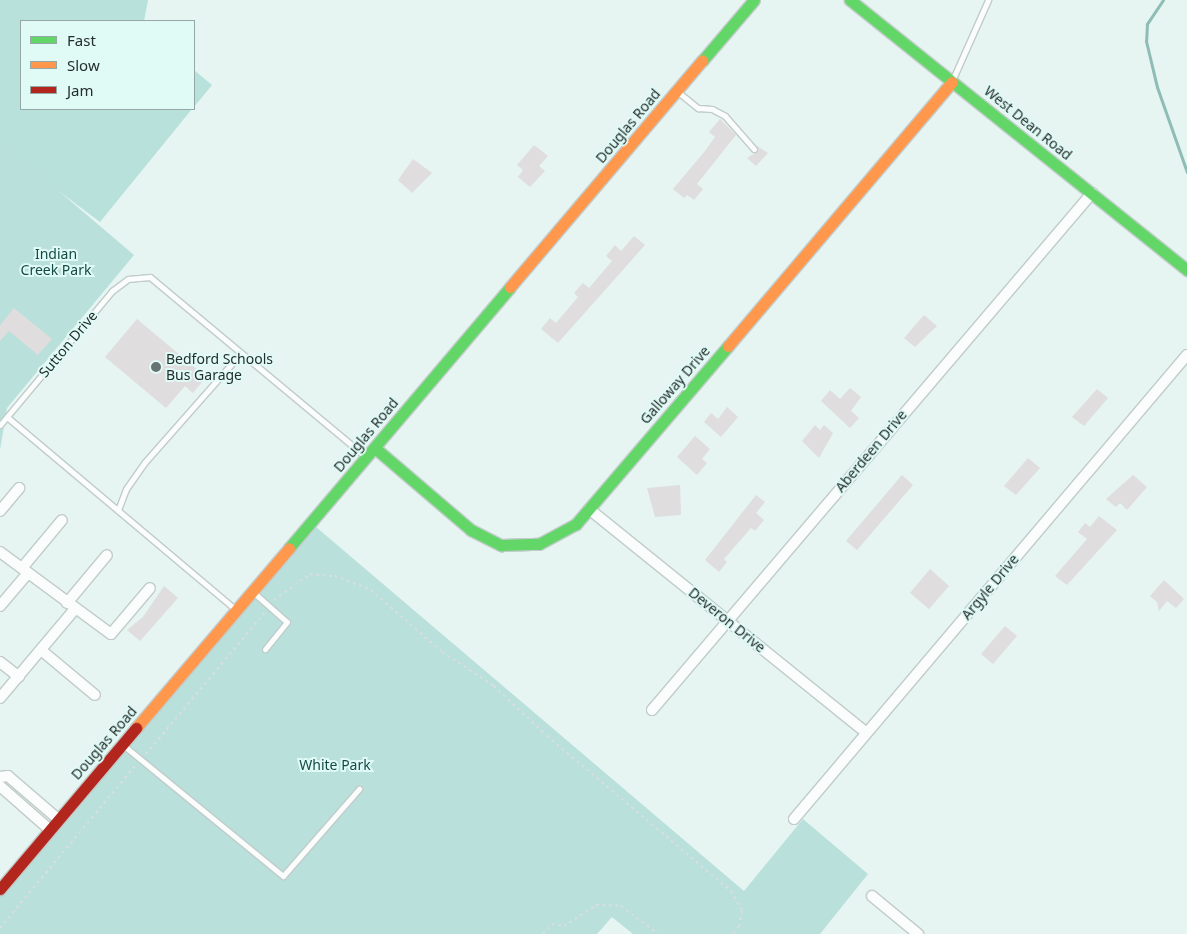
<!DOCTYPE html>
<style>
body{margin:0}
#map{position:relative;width:1187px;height:934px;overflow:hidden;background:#e6f4f2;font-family:"Noto Sans",sans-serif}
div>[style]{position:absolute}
.green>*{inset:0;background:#b9e0db}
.forest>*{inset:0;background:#b9e1db}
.stream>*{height:3px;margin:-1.5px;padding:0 1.5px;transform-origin:1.5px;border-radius:1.5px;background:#8ebdb6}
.building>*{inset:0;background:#dfddde}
.path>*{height:2px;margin-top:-1px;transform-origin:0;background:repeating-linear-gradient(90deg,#dadede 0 2.5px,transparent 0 6.5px)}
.roads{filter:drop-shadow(1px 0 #c1ccca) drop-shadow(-1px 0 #c1ccca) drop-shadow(0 1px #c1ccca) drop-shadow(0 -1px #c1ccca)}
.lane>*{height:5px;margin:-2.5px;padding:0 2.5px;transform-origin:2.5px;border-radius:2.5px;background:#fbfdfd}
.street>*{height:10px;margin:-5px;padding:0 5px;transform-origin:5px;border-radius:5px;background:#fbfdfd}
.fast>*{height:11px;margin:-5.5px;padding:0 5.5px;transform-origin:5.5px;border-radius:5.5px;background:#63d668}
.slow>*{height:11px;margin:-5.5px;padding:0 5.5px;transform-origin:5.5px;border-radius:5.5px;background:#ff974d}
.jam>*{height:11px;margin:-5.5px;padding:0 5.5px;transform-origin:5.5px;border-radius:5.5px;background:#b3261e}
.dots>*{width:14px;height:14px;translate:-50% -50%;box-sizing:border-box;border:2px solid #e0faf6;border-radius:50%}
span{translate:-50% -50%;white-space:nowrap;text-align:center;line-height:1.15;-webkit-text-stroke:4px #e0faf6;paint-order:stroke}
.street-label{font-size:14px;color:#242e2c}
.park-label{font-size:14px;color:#144a45}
.poi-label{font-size:14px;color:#242e2c}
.left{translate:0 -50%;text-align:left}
.legend{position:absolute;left:20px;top:20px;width:175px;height:90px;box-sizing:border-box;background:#e0faf6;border:1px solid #95a8a5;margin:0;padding:6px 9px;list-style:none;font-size:15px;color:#242e2c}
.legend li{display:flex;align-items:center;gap:10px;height:25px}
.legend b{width:25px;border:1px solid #95a8a5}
</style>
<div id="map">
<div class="green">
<div style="clip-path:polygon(0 141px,134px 255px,7px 408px,0 450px)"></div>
<div style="clip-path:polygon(316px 527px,744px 891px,803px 819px,868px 874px,820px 934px,633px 934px,612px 917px,597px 934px,0 934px,0 892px)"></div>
</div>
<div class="forest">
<div style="clip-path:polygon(0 0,148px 0,144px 21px,21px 21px,21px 109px,192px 109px,100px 222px,0 147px)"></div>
<div style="clip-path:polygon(194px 70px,212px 85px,194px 107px)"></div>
</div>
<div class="stream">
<div style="left:1163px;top:0;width:29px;rotate:124deg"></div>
<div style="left:1147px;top:24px;width:17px;rotate:93deg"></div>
<div style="left:1146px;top:41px;width:47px;rotate:76.6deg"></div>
<div style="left:1157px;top:87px;width:90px;rotate:70.6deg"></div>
</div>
<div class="building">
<div style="clip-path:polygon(720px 119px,736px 135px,697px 184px,703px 189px,694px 200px,687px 195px,684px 198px,673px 189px,705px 151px,715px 137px,709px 132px)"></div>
<div style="clip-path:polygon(534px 145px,548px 156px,539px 166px,545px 171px,530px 187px,518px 177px,523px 170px,517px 165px)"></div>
<div style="clip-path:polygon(757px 146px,768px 153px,756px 166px,747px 158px,757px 152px)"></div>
<div style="clip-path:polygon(413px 159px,432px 173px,412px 193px,398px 180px)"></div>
<div style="clip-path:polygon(634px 236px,645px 245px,558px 343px,541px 329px,550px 318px,556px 323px,578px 297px,574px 293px,583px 283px,589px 288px,612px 261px,606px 256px,615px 245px,621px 251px)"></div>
<div style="clip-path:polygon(14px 308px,52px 339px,38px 355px,9px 331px,0 341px,0 325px)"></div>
<div style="clip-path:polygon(924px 315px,937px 326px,915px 347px,904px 338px)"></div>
<div style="clip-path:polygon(137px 319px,206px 377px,193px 393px,185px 386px,166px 408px,105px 357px)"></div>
<div style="clip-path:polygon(850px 388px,861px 397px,851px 411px,859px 418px,850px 428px,821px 401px,830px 390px,840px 399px)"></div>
<div style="clip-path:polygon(1097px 389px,1108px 398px,1084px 426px,1072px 417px)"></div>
<div style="clip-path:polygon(727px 407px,738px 417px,721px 437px,704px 422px,711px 413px,718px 419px)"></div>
<div style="clip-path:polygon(815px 425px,820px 430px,824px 425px,833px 433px,819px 458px,802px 441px)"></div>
<div style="clip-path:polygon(695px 436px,710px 449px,702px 459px,707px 463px,697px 475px,677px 457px)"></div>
<div style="clip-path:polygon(1028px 458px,1040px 468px,1016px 495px,1004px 486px)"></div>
<div style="clip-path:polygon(902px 475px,913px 485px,857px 550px,846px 541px)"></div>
<div style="clip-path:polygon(1133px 475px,1147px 487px,1127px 510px,1120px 503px,1116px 507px,1106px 499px)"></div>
<div style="clip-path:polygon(680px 485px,681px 515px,655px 517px,647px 488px)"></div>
<div style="clip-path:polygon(756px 495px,765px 502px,756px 513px,764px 520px,755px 531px,751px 528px,724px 559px,727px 562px,719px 572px,705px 560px)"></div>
<div style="clip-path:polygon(1099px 516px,1117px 530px,1067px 585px,1055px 576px,1087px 539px,1078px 532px,1085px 523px,1090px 527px)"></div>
<div style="clip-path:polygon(930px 569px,949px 586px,929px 609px,910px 593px)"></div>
<div style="clip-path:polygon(1164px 580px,1184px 599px,1176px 608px,1167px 601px,1159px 611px,1157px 602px,1150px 596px)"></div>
<div style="clip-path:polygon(164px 586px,178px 598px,140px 641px,127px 630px,143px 617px)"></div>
<div style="clip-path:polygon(1005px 626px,1017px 636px,993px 664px,981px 654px)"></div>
</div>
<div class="path">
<div style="left:274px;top:600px;width:44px;rotate:-35.8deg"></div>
<div style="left:310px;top:574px;width:25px;rotate:5deg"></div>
<div style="left:335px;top:576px;width:39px;rotate:21deg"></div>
<div style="left:371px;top:590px;width:94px;rotate:41.1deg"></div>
<div style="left:442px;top:652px;width:62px;rotate:33.2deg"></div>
<div style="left:494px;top:686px;width:73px;rotate:43.3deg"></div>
<div style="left:547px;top:736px;width:241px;rotate:40.1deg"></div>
<div style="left:731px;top:891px;width:23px;rotate:61deg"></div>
<div style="left:742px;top:911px;width:15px;rotate:101deg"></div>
<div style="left:739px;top:926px;width:10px;rotate:127deg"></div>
<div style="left:146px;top:754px;width:185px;rotate:-50deg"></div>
<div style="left:0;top:928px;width:212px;rotate:-50.2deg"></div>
<div style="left:543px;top:934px;width:13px;rotate:-48deg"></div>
<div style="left:552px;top:924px;width:12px;rotate:9deg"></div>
<div style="left:564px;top:926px;width:38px;rotate:-33deg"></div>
<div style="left:596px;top:905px;width:25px;rotate:2deg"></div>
<div style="left:621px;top:906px;width:46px;rotate:37.1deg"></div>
</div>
<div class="roads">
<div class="lane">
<div style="left:952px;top:81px;width:89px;rotate:-66deg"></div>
<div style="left:678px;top:92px;width:26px;rotate:39deg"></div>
<div style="left:698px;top:108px;width:14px;rotate:4deg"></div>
<div style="left:712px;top:109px;width:15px;rotate:28deg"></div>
<div style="left:725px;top:116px;width:44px;rotate:48.7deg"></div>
<div style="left:7px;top:417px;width:299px;rotate:40.1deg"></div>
<div style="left:0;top:425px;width:175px;rotate:-50.1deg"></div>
<div style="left:112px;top:291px;width:20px;rotate:-37deg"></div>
<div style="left:128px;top:279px;width:22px;rotate:-5deg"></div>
<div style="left:150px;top:277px;width:280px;rotate:39.8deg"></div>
<div style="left:118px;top:510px;width:22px;rotate:-69deg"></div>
<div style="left:126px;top:489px;width:33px;rotate:-55deg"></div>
<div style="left:145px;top:462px;width:145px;rotate:-48.6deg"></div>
<div style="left:253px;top:592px;width:45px;rotate:41.4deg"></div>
<div style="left:287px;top:622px;width:35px;rotate:129deg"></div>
<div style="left:123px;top:745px;width:207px;rotate:39.3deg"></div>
<div style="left:283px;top:876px;width:116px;rotate:-48.9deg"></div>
</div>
<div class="street">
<div style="left:589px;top:509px;width:353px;rotate:38.9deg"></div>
<div style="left:0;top:511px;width:30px;rotate:-50deg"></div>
<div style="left:0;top:552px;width:138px;rotate:36.5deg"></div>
<div style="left:111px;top:634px;width:60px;rotate:-49.7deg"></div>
<div style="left:22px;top:568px;width:62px;rotate:-50.2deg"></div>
<div style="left:67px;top:603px;width:62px;rotate:-50.2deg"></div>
<div style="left:0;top:606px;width:43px;rotate:-49.7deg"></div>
<div style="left:41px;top:650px;width:70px;rotate:39.8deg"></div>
<div style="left:0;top:662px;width:24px;rotate:38deg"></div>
<div style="left:0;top:698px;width:116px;rotate:-49.9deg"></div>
<div style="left:652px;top:710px;width:679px;rotate:-49.6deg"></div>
<div style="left:0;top:777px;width:8px;rotate:-7deg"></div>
<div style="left:8px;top:776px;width:66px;rotate:40.7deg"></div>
<div style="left:0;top:786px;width:67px;rotate:41.3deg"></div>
<div style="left:794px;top:819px;width:608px;rotate:-49.74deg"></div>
<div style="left:872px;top:896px;width:60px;rotate:39.6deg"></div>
</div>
<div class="fast">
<div style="left:850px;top:0;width:432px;rotate:38.7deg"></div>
<div style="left:702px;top:61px;width:80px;rotate:-49.6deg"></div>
<div style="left:375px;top:448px;width:126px;rotate:40.5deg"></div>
<div style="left:471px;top:530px;width:34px;rotate:27deg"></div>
<div style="left:501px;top:545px;width:38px;rotate:-2deg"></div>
<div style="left:539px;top:544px;width:42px;rotate:-28.4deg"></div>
<div style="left:576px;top:524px;width:234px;rotate:-49.5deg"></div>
<div style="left:289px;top:548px;width:342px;rotate:-49.7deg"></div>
</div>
<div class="slow">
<div style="left:510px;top:287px;width:297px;rotate:-49.7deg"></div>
<div style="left:728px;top:346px;width:346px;rotate:-49.7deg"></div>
<div style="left:136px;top:728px;width:236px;rotate:-49.6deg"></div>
</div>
<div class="jam">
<div style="left:0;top:889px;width:211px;rotate:-49.8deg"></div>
</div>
</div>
<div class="dots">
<div style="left:156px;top:367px;background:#687371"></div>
</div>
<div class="street-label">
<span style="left:1028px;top:123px;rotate:39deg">West Dean Road</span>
<span style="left:628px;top:126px;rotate:-50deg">Douglas Road</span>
<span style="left:68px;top:344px;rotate:-50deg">Sutton Drive</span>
<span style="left:675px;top:385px;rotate:-49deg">Galloway Drive</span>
<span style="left:366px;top:435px;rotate:-50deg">Douglas Road</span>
<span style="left:871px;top:451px;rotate:-50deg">Aberdeen Drive</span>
<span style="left:990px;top:587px;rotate:-50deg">Argyle Drive</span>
<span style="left:727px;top:620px;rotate:39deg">Deveron Drive</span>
<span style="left:104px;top:743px;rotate:-49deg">Douglas Road</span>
</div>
<div class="park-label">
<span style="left:56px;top:262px">Indian<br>Creek Park</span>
<span style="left:335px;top:765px">White Park</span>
</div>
<div class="poi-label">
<span class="left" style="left:166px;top:367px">Bedford Schools<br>Bus Garage</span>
</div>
<ul class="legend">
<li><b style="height:6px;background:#63d668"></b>Fast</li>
<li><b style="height:6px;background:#ff974d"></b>Slow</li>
<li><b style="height:6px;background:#b3261e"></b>Jam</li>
</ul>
</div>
